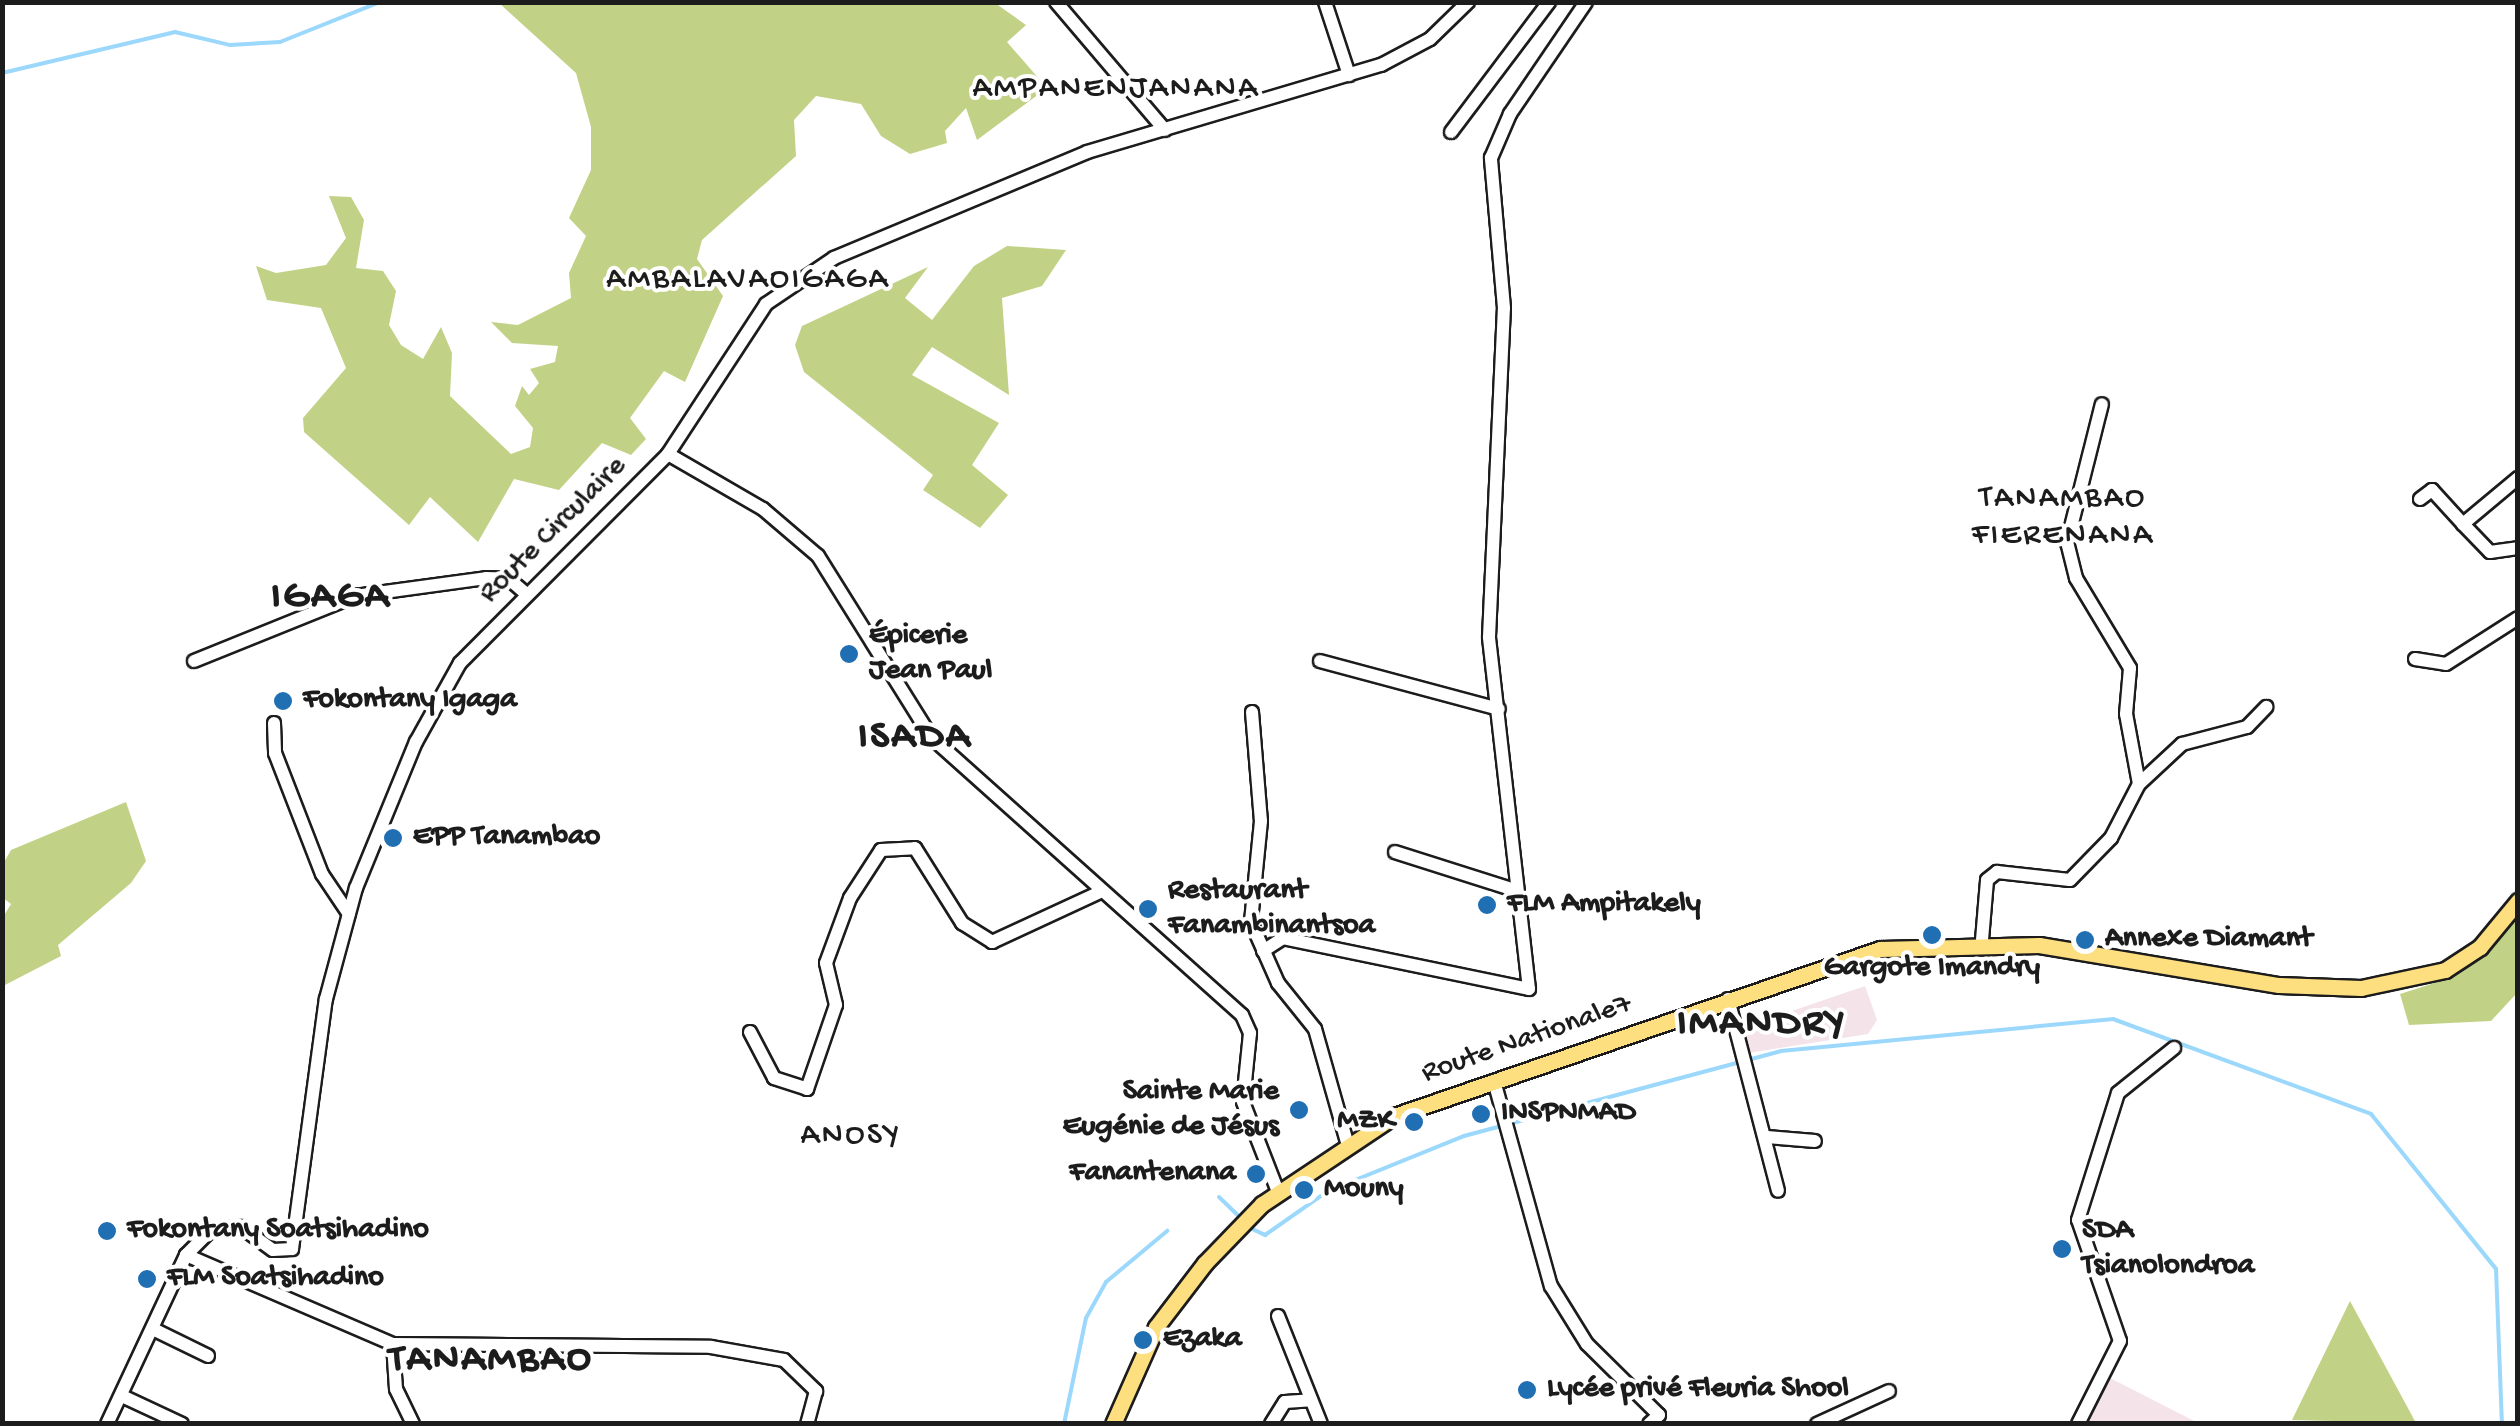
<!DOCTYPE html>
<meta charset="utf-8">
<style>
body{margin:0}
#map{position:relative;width:2520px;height:1426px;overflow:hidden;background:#fff;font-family:"Gochi Hand",sans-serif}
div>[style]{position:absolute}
.built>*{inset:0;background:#f4e3e9}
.green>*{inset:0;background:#c1d286}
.stream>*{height:4px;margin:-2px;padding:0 2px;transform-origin:2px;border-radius:2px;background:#9bd8fc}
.roads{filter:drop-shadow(2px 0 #1c1c1c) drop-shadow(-2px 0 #1c1c1c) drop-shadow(0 2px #1c1c1c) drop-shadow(0 -2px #1c1c1c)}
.minor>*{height:12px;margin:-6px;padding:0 6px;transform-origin:6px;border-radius:6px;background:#fff}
.major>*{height:15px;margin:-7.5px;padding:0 7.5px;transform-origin:7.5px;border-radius:7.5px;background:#fddf80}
.dots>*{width:28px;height:28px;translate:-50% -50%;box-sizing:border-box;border:5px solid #fff;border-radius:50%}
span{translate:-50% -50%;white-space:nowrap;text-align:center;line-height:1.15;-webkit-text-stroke:8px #fff;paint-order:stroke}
.street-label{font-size:30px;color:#1c1c1c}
.poi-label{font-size:30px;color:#1c1c1c;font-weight:700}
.left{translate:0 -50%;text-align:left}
.right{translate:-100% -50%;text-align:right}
.neighbourhood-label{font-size:32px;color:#1c1c1c;letter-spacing:2.5px}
.district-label{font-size:40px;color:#1c1c1c;font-weight:700;letter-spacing:2.5px}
.frame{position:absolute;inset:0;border:5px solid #1c1c1c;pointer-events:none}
</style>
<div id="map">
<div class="built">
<div style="clip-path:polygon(1865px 986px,1877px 1020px,1868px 1034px,1748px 1053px,1742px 1028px)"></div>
<div style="clip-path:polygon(2108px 1377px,2198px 1423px,2084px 1424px)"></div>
</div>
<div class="green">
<div style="clip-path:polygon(499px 3px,995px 3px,1026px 25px,1007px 42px,1047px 88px,977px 140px,966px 108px,945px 131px,947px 143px,910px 154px,881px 136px,861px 104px,816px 96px,794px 120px,796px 156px,702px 240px,697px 259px,723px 296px,685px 382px,664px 371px,630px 418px,646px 439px,631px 455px,602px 443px,559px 490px,514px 479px,478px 542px,430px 497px,409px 525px,304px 432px,303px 418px,346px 368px,321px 308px,267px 300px,256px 266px,276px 273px,326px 265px,346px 238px,329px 196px,351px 197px,364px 220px,356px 268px,383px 271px,396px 291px,389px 325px,401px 345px,423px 359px,441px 327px,452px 353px,450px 396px,511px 454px,530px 447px,533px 428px,515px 406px,522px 386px,529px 395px,539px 383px,530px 369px,555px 362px,558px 346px,512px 343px,491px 322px,518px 325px,571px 298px,569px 273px,586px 236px,569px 218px,591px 170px,591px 127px,576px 73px)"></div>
<div style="clip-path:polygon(1007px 246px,1066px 250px,1042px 286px,1002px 298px,1009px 395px,932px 347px,912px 375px,999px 423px,972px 465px,1008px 495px,980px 528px,923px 490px,933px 475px,804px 372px,795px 345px,802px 326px,928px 267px,905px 298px,932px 320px,974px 266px)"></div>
<div style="clip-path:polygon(126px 802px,146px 861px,131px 883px,58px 945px,61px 956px,3px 986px,3px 917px,11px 904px,3px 898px,3px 864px,11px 850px)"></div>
<div style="clip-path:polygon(2517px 919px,2517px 993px,2491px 1021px,2409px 1025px,2400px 994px,2444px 980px)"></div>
<div style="clip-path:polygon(2350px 1301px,2416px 1423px,2292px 1420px)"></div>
</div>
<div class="stream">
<div style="left:2px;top:73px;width:178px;rotate:-13.3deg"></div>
<div style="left:175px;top:32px;width:57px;rotate:13.3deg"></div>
<div style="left:230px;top:45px;width:50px;rotate:-3.4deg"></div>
<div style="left:280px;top:42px;width:108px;rotate:-21.8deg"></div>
<div style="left:1219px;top:1197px;width:28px;rotate:44deg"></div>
<div style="left:1250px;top:1228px;width:17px;rotate:25deg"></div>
<div style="left:1265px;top:1235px;width:77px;rotate:-34.9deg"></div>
<div style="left:1328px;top:1191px;width:147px;rotate:-22deg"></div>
<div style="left:1464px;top:1136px;width:328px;rotate:-15deg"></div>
<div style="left:1781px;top:1051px;width:334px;rotate:-5.5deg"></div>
<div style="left:2113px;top:1019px;width:275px;rotate:20.2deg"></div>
<div style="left:2371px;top:1114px;width:199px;rotate:51.1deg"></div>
<div style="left:2496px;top:1269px;width:155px;rotate:87.8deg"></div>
<div style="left:1064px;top:1424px;width:108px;rotate:-78.3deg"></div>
<div style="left:1086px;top:1318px;width:41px;rotate:-60.9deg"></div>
<div style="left:1106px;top:1282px;width:80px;rotate:-39.9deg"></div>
</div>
<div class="roads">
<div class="minor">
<div style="left:1056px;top:2px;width:168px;rotate:49.6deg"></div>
<div style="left:1325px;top:2px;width:77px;rotate:71.8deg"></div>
<div style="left:1451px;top:132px;width:163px;rotate:-53deg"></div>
<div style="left:668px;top:454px;width:110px;rotate:30.1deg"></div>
<div style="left:763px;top:509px;width:72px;rotate:40.5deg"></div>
<div style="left:818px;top:556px;width:213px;rotate:58deg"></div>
<div style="left:931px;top:737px;width:417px;rotate:41.8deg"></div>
<div style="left:1242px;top:1015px;width:20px;rotate:66deg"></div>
<div style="left:1250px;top:1033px;width:69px;rotate:95.8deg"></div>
<div style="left:1243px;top:1102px;width:97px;rotate:68.7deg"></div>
<div style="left:2518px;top:478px;width:72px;rotate:140.1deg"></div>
<div style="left:2463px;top:524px;width:39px;rotate:46deg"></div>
<div style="left:2490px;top:552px;width:28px;rotate:-8deg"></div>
<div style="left:2420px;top:499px;width:15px;rotate:-37deg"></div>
<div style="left:2432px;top:490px;width:46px;rotate:47.6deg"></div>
<div style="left:2415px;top:659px;width:31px;rotate:9deg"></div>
<div style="left:2446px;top:664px;width:85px;rotate:-32.6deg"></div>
<div style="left:194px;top:661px;width:174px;rotate:-22deg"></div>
<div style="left:355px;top:596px;width:132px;rotate:-7.8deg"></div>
<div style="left:486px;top:578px;width:23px;rotate:2deg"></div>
<div style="left:509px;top:579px;width:23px;rotate:41deg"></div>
<div style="left:1320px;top:661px;width:185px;rotate:15deg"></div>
<div style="left:1252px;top:712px;width:109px;rotate:85.3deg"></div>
<div style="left:1261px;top:821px;width:101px;rotate:95.7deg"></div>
<div style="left:1251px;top:922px;width:67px;rotate:66.1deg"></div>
<div style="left:1278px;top:983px;width:59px;rotate:51.2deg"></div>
<div style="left:1315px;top:1029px;width:117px;rotate:74.2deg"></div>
<div style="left:274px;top:723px;width:30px;rotate:88deg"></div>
<div style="left:275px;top:753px;width:130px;rotate:68.8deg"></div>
<div style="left:322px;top:874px;width:48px;rotate:56deg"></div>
<div style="left:2139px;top:784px;width:59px;rotate:-42.9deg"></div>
<div style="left:2182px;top:744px;width:67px;rotate:-14.7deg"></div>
<div style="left:2247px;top:727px;width:28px;rotate:-46deg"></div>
<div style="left:1395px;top:852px;width:126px;rotate:17.6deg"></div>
<div style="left:1982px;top:940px;width:60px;rotate:-85.2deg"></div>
<div style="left:1987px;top:880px;width:13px;rotate:-39deg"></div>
<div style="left:1997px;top:872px;width:73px;rotate:6.3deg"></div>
<div style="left:2070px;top:880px;width:59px;rotate:-45.7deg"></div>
<div style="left:2111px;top:838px;width:61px;rotate:-62.6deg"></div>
<div style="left:2139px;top:784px;width:71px;rotate:-100.5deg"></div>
<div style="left:2126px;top:714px;width:46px;rotate:-85deg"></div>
<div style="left:2130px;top:668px;width:105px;rotate:-121deg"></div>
<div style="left:2076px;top:578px;width:36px;rotate:-104deg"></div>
<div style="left:2067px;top:543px;width:143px;rotate:-75.9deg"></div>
<div style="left:1263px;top:951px;width:24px;rotate:-33deg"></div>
<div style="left:1283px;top:938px;width:251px;rotate:11.7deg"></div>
<div style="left:1529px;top:989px;width:354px;rotate:-96.5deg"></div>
<div style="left:1489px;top:637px;width:329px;rotate:-87.4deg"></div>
<div style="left:1504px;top:308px;width:151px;rotate:-95deg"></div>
<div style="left:1491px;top:158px;width:48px;rotate:-66.6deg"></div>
<div style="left:1510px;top:114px;width:135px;rotate:-55.8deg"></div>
<div style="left:1728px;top:999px;width:198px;rotate:75.4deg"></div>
<div style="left:750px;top:1032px;width:52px;rotate:62.4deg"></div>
<div style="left:774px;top:1078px;width:35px;rotate:18deg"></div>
<div style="left:807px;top:1089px;width:89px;rotate:-71deg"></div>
<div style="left:836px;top:1005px;width:43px;rotate:-103.4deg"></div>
<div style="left:826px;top:963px;width:69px;rotate:-69.7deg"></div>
<div style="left:850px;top:898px;width:57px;rotate:-57.1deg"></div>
<div style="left:881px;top:850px;width:34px;rotate:-3deg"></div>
<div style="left:915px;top:848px;width:89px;rotate:57.9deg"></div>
<div style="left:962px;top:923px;width:36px;rotate:32deg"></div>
<div style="left:992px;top:942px;width:117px;rotate:-24.8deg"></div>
<div style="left:1494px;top:1081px;width:213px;rotate:74.5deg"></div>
<div style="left:1551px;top:1286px;width:68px;rotate:58.2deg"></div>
<div style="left:1587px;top:1344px;width:101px;rotate:44.6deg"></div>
<div style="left:1659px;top:1415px;width:13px;rotate:138deg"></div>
<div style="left:1767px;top:1137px;width:48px;rotate:4.8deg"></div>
<div style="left:186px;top:1255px;width:225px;rotate:23.3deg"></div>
<div style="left:393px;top:1344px;width:318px;rotate:0.5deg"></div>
<div style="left:711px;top:1347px;width:74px;rotate:10.1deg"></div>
<div style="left:784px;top:1360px;width:45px;rotate:44.1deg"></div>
<div style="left:816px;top:1391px;width:34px;rotate:105deg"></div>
<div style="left:1278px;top:1316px;width:116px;rotate:68.3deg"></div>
<div style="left:155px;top:1330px;width:59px;rotate:26.1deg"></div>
<div style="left:393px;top:1344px;width:45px;rotate:86.2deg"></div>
<div style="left:396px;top:1389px;width:39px;rotate:64deg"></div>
<div style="left:122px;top:1396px;width:66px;rotate:25deg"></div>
<div style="left:107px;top:1424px;width:187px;rotate:-64.9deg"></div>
<div style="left:186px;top:1255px;width:35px;rotate:-45deg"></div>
<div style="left:211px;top:1230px;width:30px;rotate:-6deg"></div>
<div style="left:241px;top:1227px;width:39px;rotate:36deg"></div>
<div style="left:273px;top:1250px;width:19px;rotate:-3deg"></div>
<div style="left:292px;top:1249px;width:252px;rotate:-82.3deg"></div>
<div style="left:326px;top:999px;width:115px;rotate:-74.9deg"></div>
<div style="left:356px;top:888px;width:158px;rotate:-67.7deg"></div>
<div style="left:416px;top:742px;width:90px;rotate:-60.9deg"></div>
<div style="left:460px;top:663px;width:295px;rotate:-45.1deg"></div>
<div style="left:668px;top:454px;width:179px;rotate:-56.8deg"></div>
<div style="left:766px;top:304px;width:82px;rotate:-34.1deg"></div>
<div style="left:834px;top:258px;width:274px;rotate:-22.7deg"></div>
<div style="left:1087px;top:152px;width:307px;rotate:-16.5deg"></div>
<div style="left:1381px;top:65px;width:55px;rotate:-28deg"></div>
<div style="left:1430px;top:39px;width:53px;rotate:-44.2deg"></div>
<div style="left:1271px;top:1424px;width:26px;rotate:-58deg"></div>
<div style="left:1285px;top:1402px;width:26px;rotate:-4deg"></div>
<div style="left:1817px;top:1424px;width:79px;rotate:-24.6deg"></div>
<div style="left:2078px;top:1424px;width:93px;rotate:-63.2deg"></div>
<div style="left:2120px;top:1341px;width:128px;rotate:-109.1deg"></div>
<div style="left:2078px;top:1220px;width:133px;rotate:-72.5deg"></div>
<div style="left:2118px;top:1093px;width:72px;rotate:-38.8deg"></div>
</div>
<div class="major">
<div style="left:1113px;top:1424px;width:106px;rotate:-66.1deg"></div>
<div style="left:1156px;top:1327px;width:81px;rotate:-52.6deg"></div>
<div style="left:1205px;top:1263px;width:82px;rotate:-46deg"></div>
<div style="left:1262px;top:1204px;width:159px;rotate:-33.7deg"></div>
<div style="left:1394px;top:1116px;width:514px;rotate:-18.96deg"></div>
<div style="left:1880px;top:949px;width:159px;rotate:-1.4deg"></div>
<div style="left:2039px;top:945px;width:243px;rotate:9.5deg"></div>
<div style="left:2279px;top:985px;width:82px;rotate:2.1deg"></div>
<div style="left:2361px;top:988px;width:86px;rotate:-12.1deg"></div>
<div style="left:2445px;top:970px;width:42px;rotate:-33.3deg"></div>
<div style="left:2480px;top:947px;width:60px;rotate:-50.4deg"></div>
</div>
</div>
<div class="dots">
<div style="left:849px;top:654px;background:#1f6fb2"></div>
<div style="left:283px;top:701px;background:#1f6fb2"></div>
<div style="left:393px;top:838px;background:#1f6fb2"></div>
<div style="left:1487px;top:905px;background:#1f6fb2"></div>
<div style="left:1148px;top:909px;background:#1f6fb2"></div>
<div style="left:1932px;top:935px;background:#1f6fb2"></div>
<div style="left:2085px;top:940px;background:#1f6fb2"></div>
<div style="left:1299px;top:1110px;background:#1f6fb2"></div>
<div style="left:1481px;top:1114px;background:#1f6fb2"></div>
<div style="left:1414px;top:1122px;background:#1f6fb2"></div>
<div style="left:1256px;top:1174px;background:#1f6fb2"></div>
<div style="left:1304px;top:1190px;background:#1f6fb2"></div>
<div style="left:107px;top:1231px;background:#1f6fb2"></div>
<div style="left:2062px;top:1249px;background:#1f6fb2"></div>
<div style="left:147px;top:1279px;background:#1f6fb2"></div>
<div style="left:1143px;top:1340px;background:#1f6fb2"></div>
<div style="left:1527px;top:1390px;background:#1f6fb2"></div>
</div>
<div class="street-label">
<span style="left:554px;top:531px;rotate:-45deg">Route Circulaire</span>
<span style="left:1527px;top:1040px;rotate:-19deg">Route Nationale7</span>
</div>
<div class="poi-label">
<span class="left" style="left:869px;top:654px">Épicerie<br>Jean Paul</span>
<span class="left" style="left:303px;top:701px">Fokontany Igaga</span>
<span class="left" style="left:413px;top:838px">EPP Tanambao</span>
<span class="left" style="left:1168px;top:909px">Restaurant<br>Fanambinantsoa</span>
<span class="left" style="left:1507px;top:905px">FLM Ampitakely</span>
<span class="left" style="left:2105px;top:940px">Annexe Diamant</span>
<span style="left:1932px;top:969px">Gargote Imandry</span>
<span class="right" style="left:1279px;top:1110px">Sainte Marie<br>Eugénie de Jésus</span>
<span class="left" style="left:1501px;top:1114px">INSPNMAD</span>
<span class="right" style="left:1394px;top:1122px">MZK</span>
<span class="right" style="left:1236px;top:1174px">Fanantenana</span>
<span class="left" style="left:1324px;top:1190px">Mouny</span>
<span class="left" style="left:127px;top:1231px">Fokontany Soatsihadino</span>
<span class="left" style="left:2082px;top:1249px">SDA<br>Tsianolondroa</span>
<span class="left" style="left:167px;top:1279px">FLM Soatsihadino</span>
<span class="left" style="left:1163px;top:1340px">Ezaka</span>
<span class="left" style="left:1547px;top:1390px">Lycée privé Fleuria Shool</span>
</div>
<div class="neighbourhood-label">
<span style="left:1116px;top:89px">AMPANENJANANA</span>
<span style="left:748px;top:280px">AMBALAVAOIGAGA</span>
<span style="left:2063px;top:518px">TANAMBAO<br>FIERENANA</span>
<span style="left:851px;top:1136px">ANOSY</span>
</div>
<div class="district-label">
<span style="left:331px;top:598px">IGAGA</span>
<span style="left:915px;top:738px">ISADA</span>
<span style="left:1762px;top:1025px">IMANDRY</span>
<span style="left:491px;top:1361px">TANAMBAO</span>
</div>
<div class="frame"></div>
</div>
